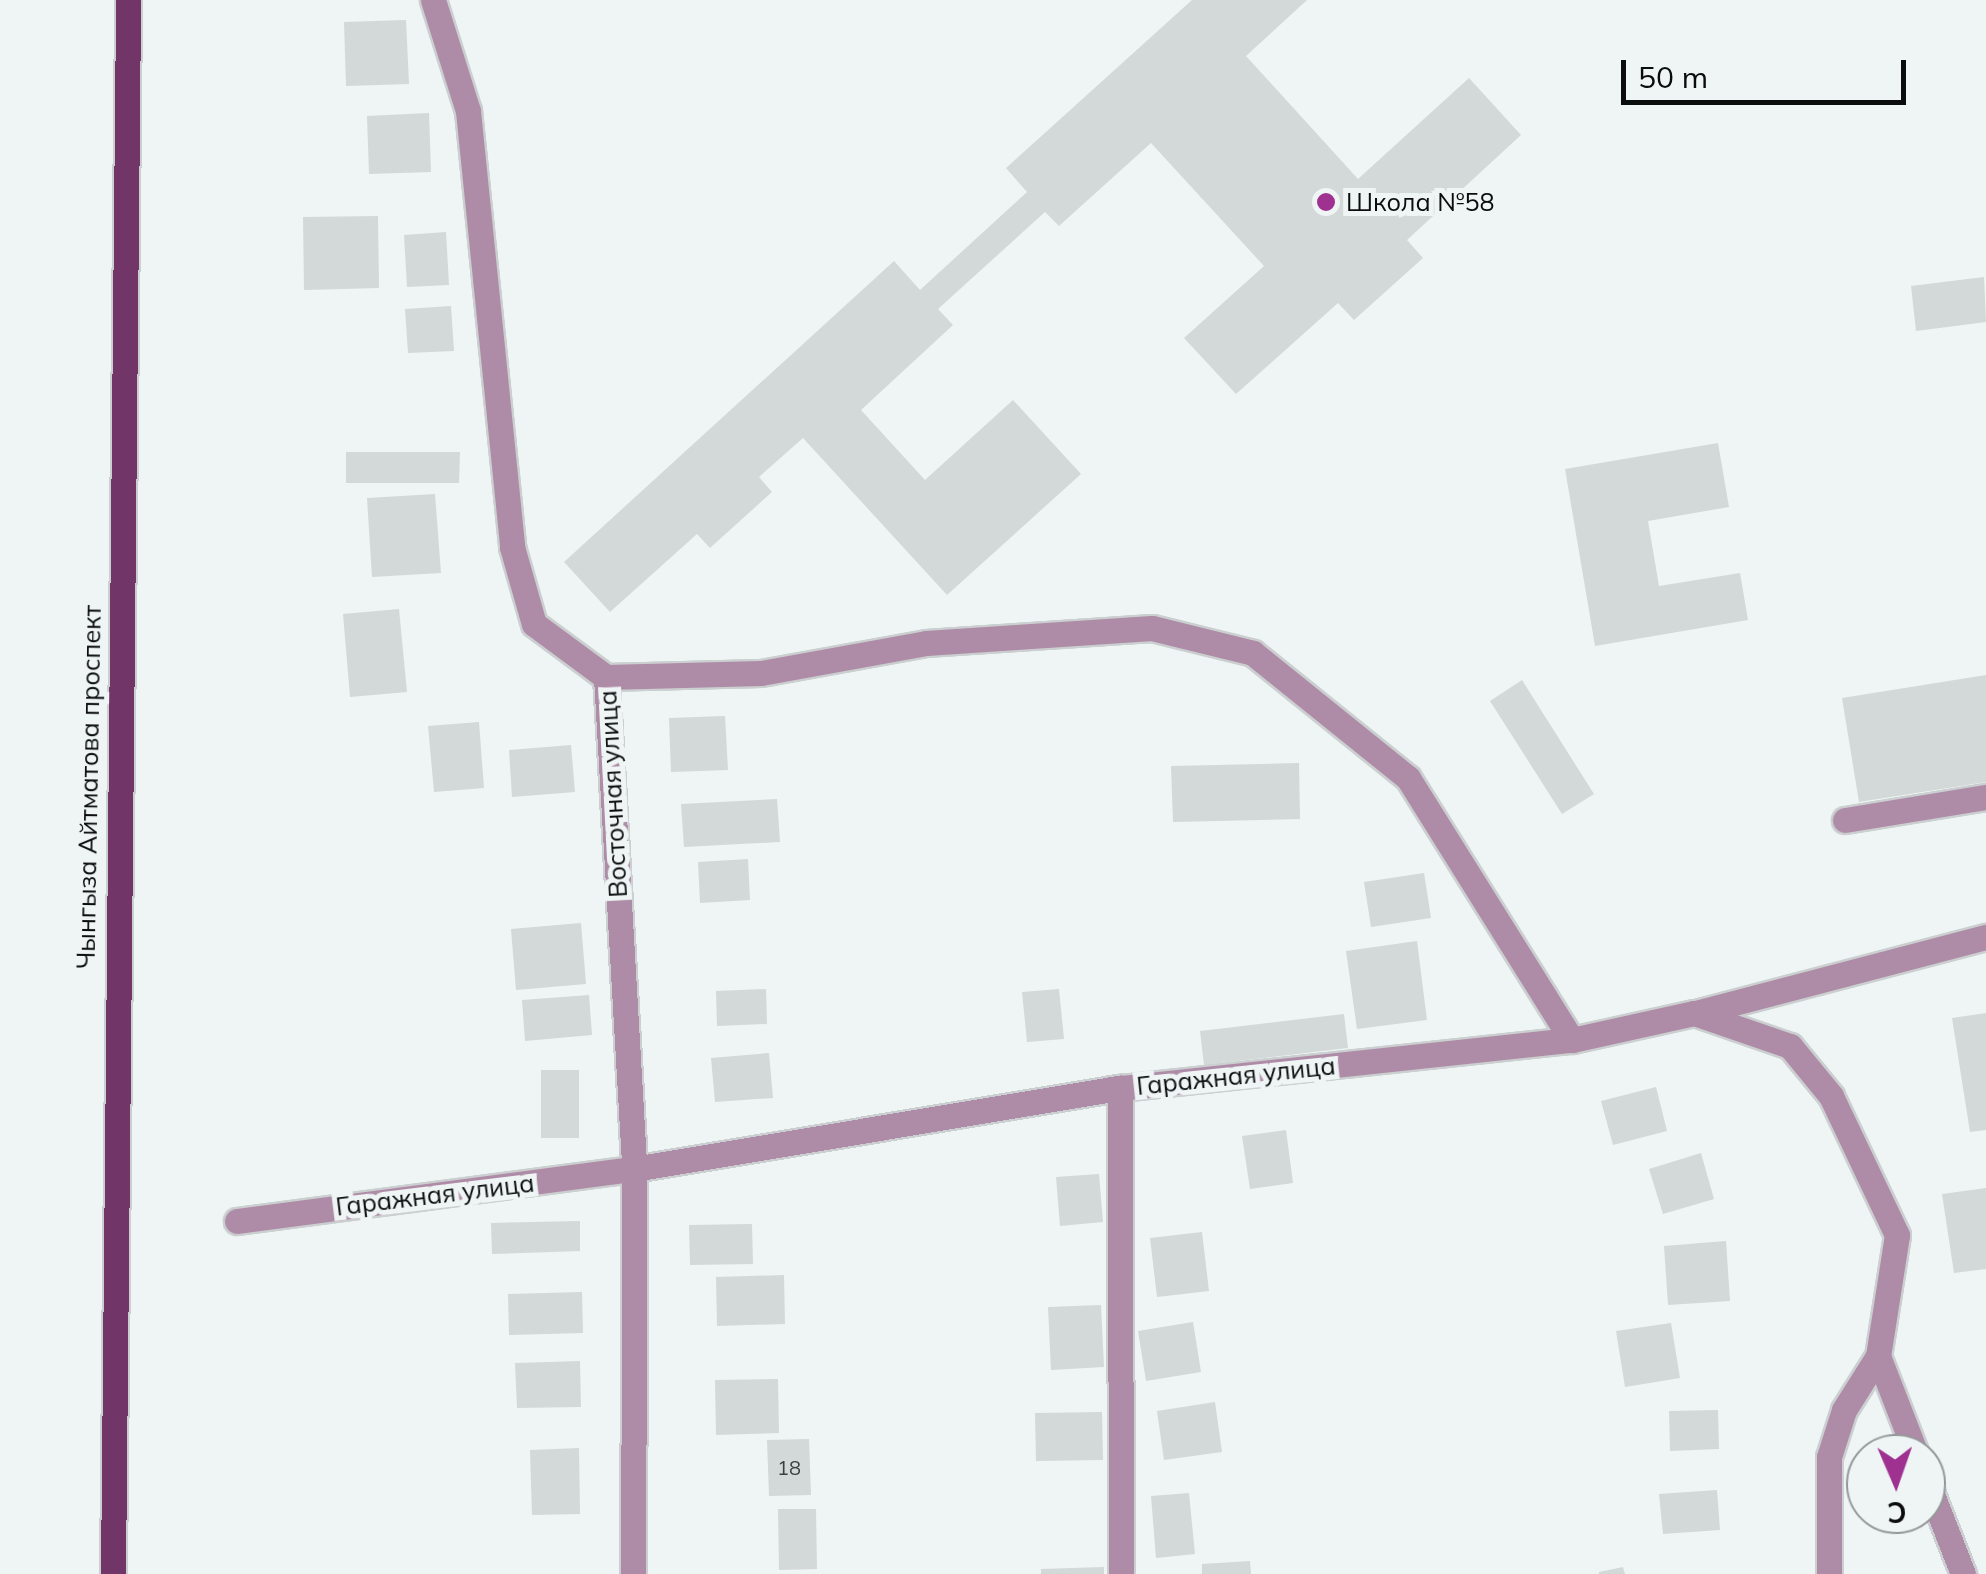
<!DOCTYPE html>
<meta charset="utf-8">
<style>
body{margin:0}
#map{position:relative;width:1986px;height:1574px;overflow:hidden;background:#eff4f4;font-family:Mulish,sans-serif}
div>[style]{position:absolute}
.building>*{inset:0;background:#d3d8d8}
.roads{filter:drop-shadow(2px 0 #cbcfcf) drop-shadow(-2px 0 #cbcfcf) drop-shadow(0 2px #cbcfcf) drop-shadow(0 -2px #cbcfcf)}
.minor>*{height:25px;margin:-12.5px;padding:0 12.5px;transform-origin:12.5px;border-radius:12.5px;background:#ae8ba7}
.major>*{height:25px;margin:-12.5px;padding:0 12.5px;transform-origin:12.5px;border-radius:12.5px;background:#713567}
.dots>*{width:28px;height:28px;translate:-50% -50%;box-sizing:border-box;border:5px solid #eff4f4;border-radius:50%}
span{translate:-50% -50%;white-space:nowrap;text-align:center;line-height:1.15;-webkit-text-stroke:10px #eff4f4;paint-order:stroke}
.number-label{font-size:20px;color:#3d4040}
.number-label span{-webkit-text-stroke-width:0}
.poi-label{font-size:25px;color:#0b0d0d}
.left{translate:0 -50%;text-align:left}
.street-label{font-size:25px;color:#0b0d0d}
.north{position:absolute;left:1846px;top:1434px;width:100px;height:100px;box-sizing:border-box;background:#eff4f4;border:2px solid #949898;border-radius:50%;rotate:178deg;font-size:28px;font-weight:700;line-height:40px;text-align:center;color:#0b0d0d}
.north::after{content:'';display:block;margin:auto;width:35px;height:45px;background:#9f3191;clip-path:polygon(50% 0,100% 100%,50% 72%,0 100%)}
.scale{position:absolute;left:1621px;top:60px;width:285px;height:45px;box-sizing:border-box;border:5px solid #0b0d0d;border-top:0;padding-left:12px;font-size:30px;line-height:35px;white-space:nowrap;color:#0b0d0d;-webkit-text-stroke:8px #eff4f4;paint-order:stroke}
</style>
<div id="map">
<div class="building">
<div style="clip-path:polygon(1192px 0,1307px 0,1246px 56px,1358px 179px,1469px 78px,1521px 135px,1407px 240px,1423px 258px,1354px 320px,1338px 303px,1236px 394px,1184px 338px,1264px 266px,1151px 143px,1059px 226px,1045px 212px,938px 309px,953px 325px,861px 410px,925px 480px,1013px 400px,1081px 474px,947px 595px,803px 438px,759px 477px,772px 492px,710px 548px,697px 534px,610px 612px,564px 562px,894px 261px,920px 290px,1027px 192px,1006px 168px)"></div>
<div style="clip-path:polygon(406px 20px,409px 84px,346px 86px,344px 22px)"></div>
<div style="clip-path:polygon(429px 113px,431px 172px,369px 174px,367px 116px)"></div>
<div style="clip-path:polygon(378px 216px,379px 288px,304px 290px,303px 217px)"></div>
<div style="clip-path:polygon(446px 232px,449px 285px,407px 287px,404px 235px)"></div>
<div style="clip-path:polygon(1984px 277px,1986px 322px,1916px 331px,1911px 286px)"></div>
<div style="clip-path:polygon(451px 306px,454px 351px,408px 353px,405px 309px)"></div>
<div style="clip-path:polygon(1718px 443px,1729px 507px,1648px 521px,1659px 586px,1740px 573px,1748px 620px,1595px 646px,1565px 469px)"></div>
<div style="clip-path:polygon(346px 452px,460px 452px,459px 483px,346px 483px)"></div>
<div style="clip-path:polygon(435px 494px,441px 573px,372px 577px,367px 498px)"></div>
<div style="clip-path:polygon(399px 609px,407px 692px,350px 697px,343px 614px)"></div>
<div style="clip-path:polygon(1986px 675px,1986px 782px,1859px 802px,1842px 698px)"></div>
<div style="clip-path:polygon(1522px 680px,1594px 794px,1562px 814px,1490px 701px)"></div>
<div style="clip-path:polygon(725px 716px,728px 770px,671px 772px,669px 718px)"></div>
<div style="clip-path:polygon(479px 722px,484px 788px,434px 792px,428px 726px)"></div>
<div style="clip-path:polygon(571px 745px,575px 792px,512px 797px,509px 750px)"></div>
<div style="clip-path:polygon(1299px 763px,1300px 819px,1173px 822px,1171px 766px)"></div>
<div style="clip-path:polygon(777px 799px,780px 842px,684px 847px,681px 804px)"></div>
<div style="clip-path:polygon(748px 859px,750px 900px,700px 903px,698px 862px)"></div>
<div style="clip-path:polygon(1424px 873px,1431px 918px,1371px 927px,1364px 882px)"></div>
<div style="clip-path:polygon(581px 923px,586px 984px,516px 990px,511px 929px)"></div>
<div style="clip-path:polygon(1417px 941px,1427px 1020px,1357px 1029px,1346px 951px)"></div>
<div style="clip-path:polygon(766px 989px,767px 1024px,717px 1026px,716px 991px)"></div>
<div style="clip-path:polygon(1059px 989px,1064px 1039px,1027px 1042px,1022px 992px)"></div>
<div style="clip-path:polygon(589px 995px,592px 1035px,525px 1041px,522px 1000px)"></div>
<div style="clip-path:polygon(1986px 1013px,1986px 1130px,1970px 1132px,1952px 1018px)"></div>
<div style="clip-path:polygon(1344px 1014px,1348px 1048px,1204px 1065px,1200px 1031px)"></div>
<div style="clip-path:polygon(769px 1053px,773px 1098px,715px 1102px,711px 1058px)"></div>
<div style="clip-path:polygon(541px 1070px,579px 1070px,579px 1138px,541px 1138px)"></div>
<div style="clip-path:polygon(1656px 1087px,1667px 1131px,1613px 1145px,1601px 1101px)"></div>
<div style="clip-path:polygon(1286px 1130px,1293px 1183px,1250px 1189px,1242px 1136px)"></div>
<div style="clip-path:polygon(1701px 1153px,1714px 1199px,1663px 1214px,1649px 1169px)"></div>
<div style="clip-path:polygon(1099px 1174px,1103px 1222px,1060px 1226px,1056px 1177px)"></div>
<div style="clip-path:polygon(1986px 1188px,1986px 1269px,1954px 1273px,1942px 1194px)"></div>
<div style="clip-path:polygon(580px 1221px,580px 1251px,492px 1254px,491px 1223px)"></div>
<div style="clip-path:polygon(752px 1224px,753px 1264px,690px 1265px,689px 1225px)"></div>
<div style="clip-path:polygon(1202px 1232px,1209px 1291px,1157px 1297px,1150px 1238px)"></div>
<div style="clip-path:polygon(1726px 1241px,1730px 1301px,1668px 1305px,1664px 1246px)"></div>
<div style="clip-path:polygon(784px 1275px,785px 1324px,717px 1326px,716px 1277px)"></div>
<div style="clip-path:polygon(582px 1292px,583px 1333px,509px 1335px,508px 1294px)"></div>
<div style="clip-path:polygon(1101px 1305px,1104px 1367px,1051px 1370px,1048px 1307px)"></div>
<div style="clip-path:polygon(1193px 1322px,1201px 1372px,1146px 1381px,1138px 1331px)"></div>
<div style="clip-path:polygon(1671px 1323px,1680px 1378px,1625px 1387px,1616px 1331px)"></div>
<div style="clip-path:polygon(580px 1361px,581px 1407px,517px 1408px,515px 1363px)"></div>
<div style="clip-path:polygon(778px 1379px,779px 1433px,716px 1435px,715px 1380px)"></div>
<div style="clip-path:polygon(1215px 1402px,1222px 1452px,1164px 1460px,1157px 1411px)"></div>
<div style="clip-path:polygon(1718px 1410px,1719px 1449px,1670px 1451px,1669px 1411px)"></div>
<div style="clip-path:polygon(1102px 1412px,1103px 1460px,1036px 1461px,1035px 1413px)"></div>
<div style="clip-path:polygon(809px 1439px,811px 1495px,769px 1496px,767px 1440px)"></div>
<div style="clip-path:polygon(579px 1448px,580px 1514px,532px 1515px,530px 1450px)"></div>
<div style="clip-path:polygon(1717px 1490px,1720px 1530px,1663px 1534px,1659px 1494px)"></div>
<div style="clip-path:polygon(1189px 1493px,1195px 1554px,1156px 1558px,1151px 1496px)"></div>
<div style="clip-path:polygon(778px 1509px,816px 1509px,817px 1569px,779px 1570px)"></div>
<div style="clip-path:polygon(1250px 1561px,1251px 1574px,1202px 1574px,1202px 1564px)"></div>
<div style="clip-path:polygon(1104px 1567px,1104px 1574px,1041px 1574px,1041px 1569px)"></div>
<div style="clip-path:polygon(1623px 1567px,1625px 1574px,1599px 1574px,1599px 1572px)"></div>
</div>
<div class="roads">
<div class="minor">
<div style="left:433px;top:0;width:116px;rotate:72.5deg"></div>
<div style="left:468px;top:111px;width:438px;rotate:84.2deg"></div>
<div style="left:512px;top:547px;width:80px;rotate:74.1deg"></div>
<div style="left:534px;top:624px;width:89px;rotate:36.4deg"></div>
<div style="left:606px;top:677px;width:493px;rotate:86.7deg"></div>
<div style="left:634px;top:1169px;width:405px;rotate:90.1deg"></div>
<div style="left:606px;top:677px;width:155px;rotate:-1.5deg"></div>
<div style="left:761px;top:673px;width:168px;rotate:-10.3deg"></div>
<div style="left:926px;top:643px;width:226px;rotate:-3.8deg"></div>
<div style="left:1152px;top:628px;width:104px;rotate:13.9deg"></div>
<div style="left:1253px;top:653px;width:199px;rotate:38.9deg"></div>
<div style="left:1408px;top:778px;width:309px;rotate:58deg"></div>
<div style="left:1845px;top:820px;width:143px;rotate:-9.3deg"></div>
<div style="left:1696px;top:1013px;width:300px;rotate:-14.7deg"></div>
<div style="left:1120px;top:1088px;width:486px;rotate:89.9deg"></div>
<div style="left:237px;top:1221px;width:400px;rotate:-7.5deg"></div>
<div style="left:634px;top:1169px;width:493px;rotate:-9.5deg"></div>
<div style="left:1120px;top:1088px;width:455px;rotate:-6.1deg"></div>
<div style="left:1572px;top:1040px;width:125px;rotate:-12.5deg"></div>
<div style="left:1694px;top:1013px;width:102px;rotate:19deg"></div>
<div style="left:1790px;top:1046px;width:65px;rotate:50.6deg"></div>
<div style="left:1831px;top:1096px;width:154px;rotate:64.6deg"></div>
<div style="left:1897px;top:1235px;width:122px;rotate:98.9deg"></div>
<div style="left:1878px;top:1356px;width:105px;rotate:68.8deg"></div>
<div style="left:1926px;top:1479px;width:102px;rotate:68.7deg"></div>
<div style="left:1829px;top:1574px;width:117px;rotate:-90deg"></div>
<div style="left:1829px;top:1457px;width:49px;rotate:-72.3deg"></div>
<div style="left:1844px;top:1410px;width:64px;rotate:-57.8deg"></div>
</div>
<div class="major">
<div style="left:113px;top:1574px;width:1574px;rotate:-89.45deg"></div>
</div>
</div>
<div class="dots">
<div style="left:1326px;top:202px;background:#9f3191"></div>
</div>
<div class="number-label">
<span style="left:789px;top:1467px">18</span>
</div>
<div class="poi-label">
<span class="left" style="left:1346px;top:202px">Школа №58</span>
</div>
<div class="street-label">
<span style="left:89px;top:787px;rotate:-89deg">Чынгыза Айтматова проспект</span>
<span style="left:613px;top:794px;rotate:-93deg">Восточная улица</span>
<span style="left:1236px;top:1076px;rotate:-6deg">Гаражная улица</span>
<span style="left:435px;top:1195px;rotate:-7deg">Гаражная улица</span>
</div>
<div class="north">С</div>
<div class="scale">50 m</div>
</div>
